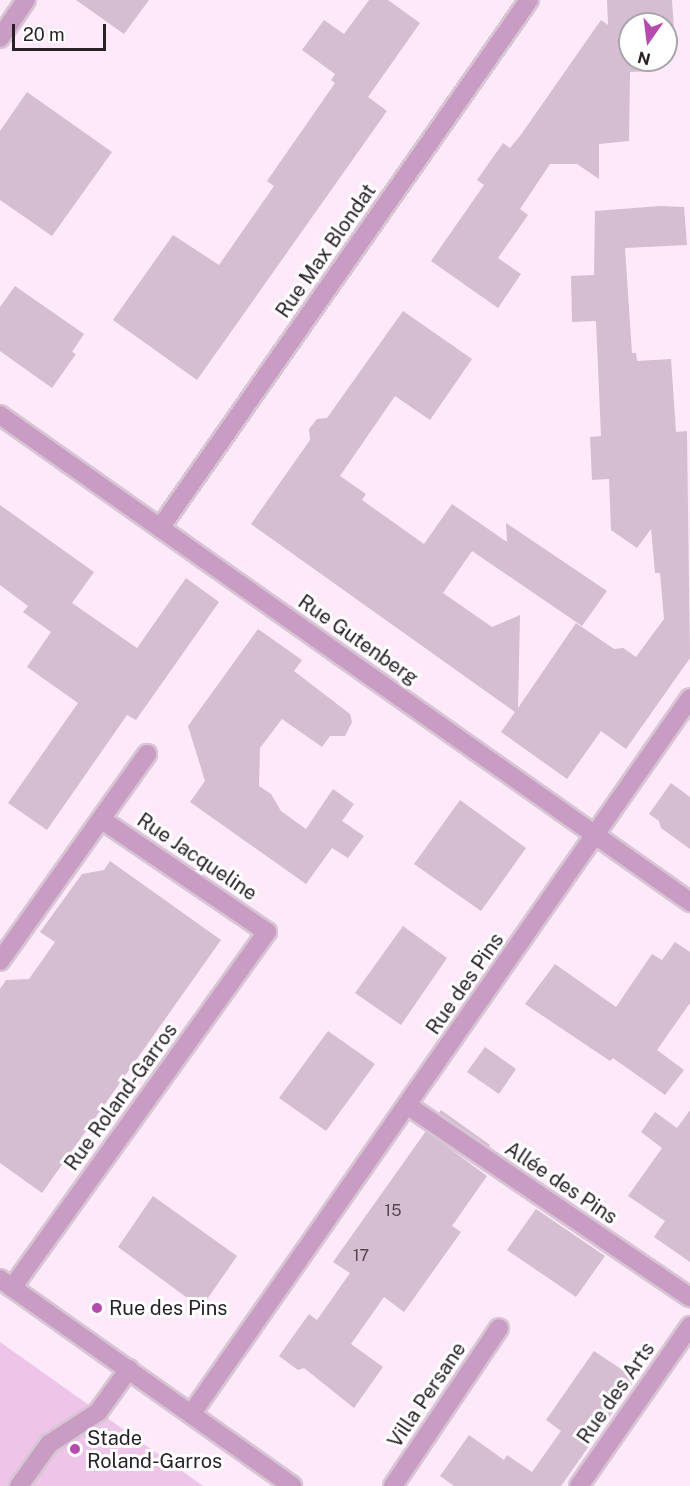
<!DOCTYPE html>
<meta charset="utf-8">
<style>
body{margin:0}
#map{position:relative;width:690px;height:1486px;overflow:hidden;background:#fde9fa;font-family:"Public Sans",sans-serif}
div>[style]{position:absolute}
.green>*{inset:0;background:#eec4e9}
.building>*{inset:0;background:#d5bdd2}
.roads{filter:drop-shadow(2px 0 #d7c5d4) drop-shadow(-2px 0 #d7c5d4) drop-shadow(0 2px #d7c5d4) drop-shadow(0 -2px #d7c5d4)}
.minor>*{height:18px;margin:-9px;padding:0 9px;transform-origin:9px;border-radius:9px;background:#c99cc4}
.dots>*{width:16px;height:16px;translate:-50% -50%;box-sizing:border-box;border:3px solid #fff;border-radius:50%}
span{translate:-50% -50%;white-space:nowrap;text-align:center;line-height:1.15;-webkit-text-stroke:6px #fff;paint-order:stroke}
.number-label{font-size:16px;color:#544752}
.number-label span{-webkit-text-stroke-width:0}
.street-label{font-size:20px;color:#292028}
.poi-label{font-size:20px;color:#292028}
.left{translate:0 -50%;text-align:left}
.north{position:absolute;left:618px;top:12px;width:60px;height:60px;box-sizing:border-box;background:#fff;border:2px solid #a9a6a9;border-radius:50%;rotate:194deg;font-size:16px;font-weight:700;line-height:24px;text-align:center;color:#292028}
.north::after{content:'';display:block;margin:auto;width:21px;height:27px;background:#b44bad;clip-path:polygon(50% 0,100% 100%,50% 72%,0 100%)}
.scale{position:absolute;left:12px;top:24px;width:94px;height:27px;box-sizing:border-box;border:3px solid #292028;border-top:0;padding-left:8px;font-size:18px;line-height:21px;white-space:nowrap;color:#292028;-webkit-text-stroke:4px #fff;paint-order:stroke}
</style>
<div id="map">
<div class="green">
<div style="clip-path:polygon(0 1342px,203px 1486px,0 1486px)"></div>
</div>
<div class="building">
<div style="clip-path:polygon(76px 0,149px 0,124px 34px)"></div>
<div style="clip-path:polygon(369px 0,388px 0,420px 23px,368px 97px,387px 111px,197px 380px,113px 320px,173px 235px,219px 265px,274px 186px,267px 181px,335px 83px,331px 80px,335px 74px,302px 50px,324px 20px,344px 34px)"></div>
<div style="clip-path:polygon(607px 0,672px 0,674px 29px,666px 30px,666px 24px,630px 24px,630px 60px,657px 60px,657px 71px,630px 72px,629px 141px,599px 144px,599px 179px,577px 164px,550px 164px,520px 209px,528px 215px,498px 258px,521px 274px,498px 308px,431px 261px,484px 185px,477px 180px,503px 143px,510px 148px,520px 136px,601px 20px,608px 25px)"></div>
<div style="clip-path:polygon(27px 92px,112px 152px,52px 236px,0 200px,0 131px)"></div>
<div style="clip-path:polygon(660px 206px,684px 207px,687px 245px,625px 248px,632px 353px,636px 353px,637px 361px,671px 359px,676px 432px,687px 431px,690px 658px,626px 749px,601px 731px,567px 779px,501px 732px,515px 712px,251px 524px,310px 440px,309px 429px,317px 419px,327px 418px,403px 311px,472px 359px,430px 420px,395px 396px,340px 476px,366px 494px,362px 500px,424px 544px,452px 504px,507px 542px,506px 523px,607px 591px,582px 626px,472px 551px,443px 593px,492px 627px,520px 615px,518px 708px,576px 623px,614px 649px,623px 648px,636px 657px,664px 619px,660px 573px,655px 573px,651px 529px,637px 548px,611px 530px,609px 479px,592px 480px,590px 437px,601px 436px,596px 321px,572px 322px,571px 276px,594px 275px,595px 211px)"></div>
<div style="clip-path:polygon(15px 286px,84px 334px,72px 352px,76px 354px,52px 388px,0 351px,0 307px)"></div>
<div style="clip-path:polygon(0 505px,94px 572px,72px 603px,137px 648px,186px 578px,219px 602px,136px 720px,127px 715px,47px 830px,8px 803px,78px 703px,27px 667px,51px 632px,23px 612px,28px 606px,0 585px)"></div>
<div style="clip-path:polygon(258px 629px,302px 660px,294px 671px,350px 714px,352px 722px,345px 736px,330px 736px,322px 747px,282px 719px,260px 748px,259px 786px,271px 794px,281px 811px,306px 829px,333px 789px,354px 804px,342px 821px,364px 836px,348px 858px,332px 848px,306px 884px,190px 802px,205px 781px,188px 726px)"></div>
<div style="clip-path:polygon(671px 783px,690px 797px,690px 849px,661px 828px,659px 821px,649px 814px)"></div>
<div style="clip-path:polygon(460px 800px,526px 848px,481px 911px,414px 864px)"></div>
<div style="clip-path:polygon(110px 861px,221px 940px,42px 1193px,0 1163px,0 989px,6px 980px,29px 979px,55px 942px,40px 932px,82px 874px,104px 870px)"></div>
<div style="clip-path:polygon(403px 926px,447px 958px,401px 1025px,355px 993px)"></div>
<div style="clip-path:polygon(675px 942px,690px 952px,690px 1003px,657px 1050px,684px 1070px,665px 1095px,613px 1058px,610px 1061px,525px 1004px,555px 964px,616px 1007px,652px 954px,662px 960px)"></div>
<div style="clip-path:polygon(328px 1031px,375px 1064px,326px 1131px,279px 1098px)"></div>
<div style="clip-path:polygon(485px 1047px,516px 1069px,499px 1094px,467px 1072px)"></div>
<div style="clip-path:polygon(441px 1110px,490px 1145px,489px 1147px,439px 1113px)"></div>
<div style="clip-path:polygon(690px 1110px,690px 1262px,654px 1237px,665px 1221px,628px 1196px,662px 1148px,641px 1132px,655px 1112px,677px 1128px)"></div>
<div style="clip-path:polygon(426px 1131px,487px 1176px,452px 1226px,461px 1232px,404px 1312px,384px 1297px,351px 1344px,383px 1367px,354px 1408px,304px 1368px,298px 1370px,279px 1356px,309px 1314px,317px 1320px,350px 1273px,333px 1262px)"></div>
<div style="clip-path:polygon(153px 1196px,237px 1256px,201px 1308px,118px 1247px)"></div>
<div style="clip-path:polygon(536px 1209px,605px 1256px,576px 1297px,507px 1250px)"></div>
<div style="clip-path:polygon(594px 1351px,636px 1379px,561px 1486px,454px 1486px,440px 1476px,469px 1435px,504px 1460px,507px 1455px,532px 1472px,561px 1431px,546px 1420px)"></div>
</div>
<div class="roads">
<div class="minor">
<div style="left:0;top:38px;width:46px;rotate:-55.6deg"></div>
<div style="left:0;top:415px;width:845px;rotate:35.21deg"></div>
<div style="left:160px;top:528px;width:644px;rotate:-55.05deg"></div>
<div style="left:0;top:961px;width:254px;rotate:-54.6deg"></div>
<div style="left:407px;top:1105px;width:342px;rotate:34.2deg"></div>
<div style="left:0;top:1279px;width:358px;rotate:35.3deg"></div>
<div style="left:12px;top:1288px;width:438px;rotate:-54.4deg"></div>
<div style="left:267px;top:932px;width:201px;rotate:-145.8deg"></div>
<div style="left:192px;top:1413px;width:871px;rotate:-55.14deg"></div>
<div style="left:19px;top:1486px;width:52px;rotate:-54.5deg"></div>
<div style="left:49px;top:1444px;width:59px;rotate:-33.1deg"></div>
<div style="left:98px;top:1412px;width:53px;rotate:-54.2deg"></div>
<div style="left:393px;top:1486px;width:190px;rotate:-56.1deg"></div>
<div style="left:579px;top:1486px;width:195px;rotate:-55.2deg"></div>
</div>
</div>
<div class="dots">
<div style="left:97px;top:1308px;background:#b44bad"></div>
<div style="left:75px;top:1449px;background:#b44bad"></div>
</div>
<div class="number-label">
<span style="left:393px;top:1211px">15</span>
<span style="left:361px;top:1256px">17</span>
</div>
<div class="street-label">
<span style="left:326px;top:251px;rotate:-55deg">Rue Max Blondat</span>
<span style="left:358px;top:640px;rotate:35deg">Rue Gutenberg</span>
<span style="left:197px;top:857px;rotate:34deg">Rue Jacqueline</span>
<span style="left:465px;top:984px;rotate:-55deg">Rue des Pins</span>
<span style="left:121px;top:1097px;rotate:-54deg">Rue Roland-Garros</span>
<span style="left:561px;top:1183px;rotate:34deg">Allée des Pins</span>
<span style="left:616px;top:1393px;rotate:-55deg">Rue des Arts</span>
<span style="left:427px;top:1395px;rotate:-56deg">Villa Persane</span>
</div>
<div class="poi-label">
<span class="left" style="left:109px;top:1308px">Rue des Pins</span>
<span class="left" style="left:87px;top:1450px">Stade<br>Roland-Garros</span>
</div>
<div class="north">N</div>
<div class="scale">20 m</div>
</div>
